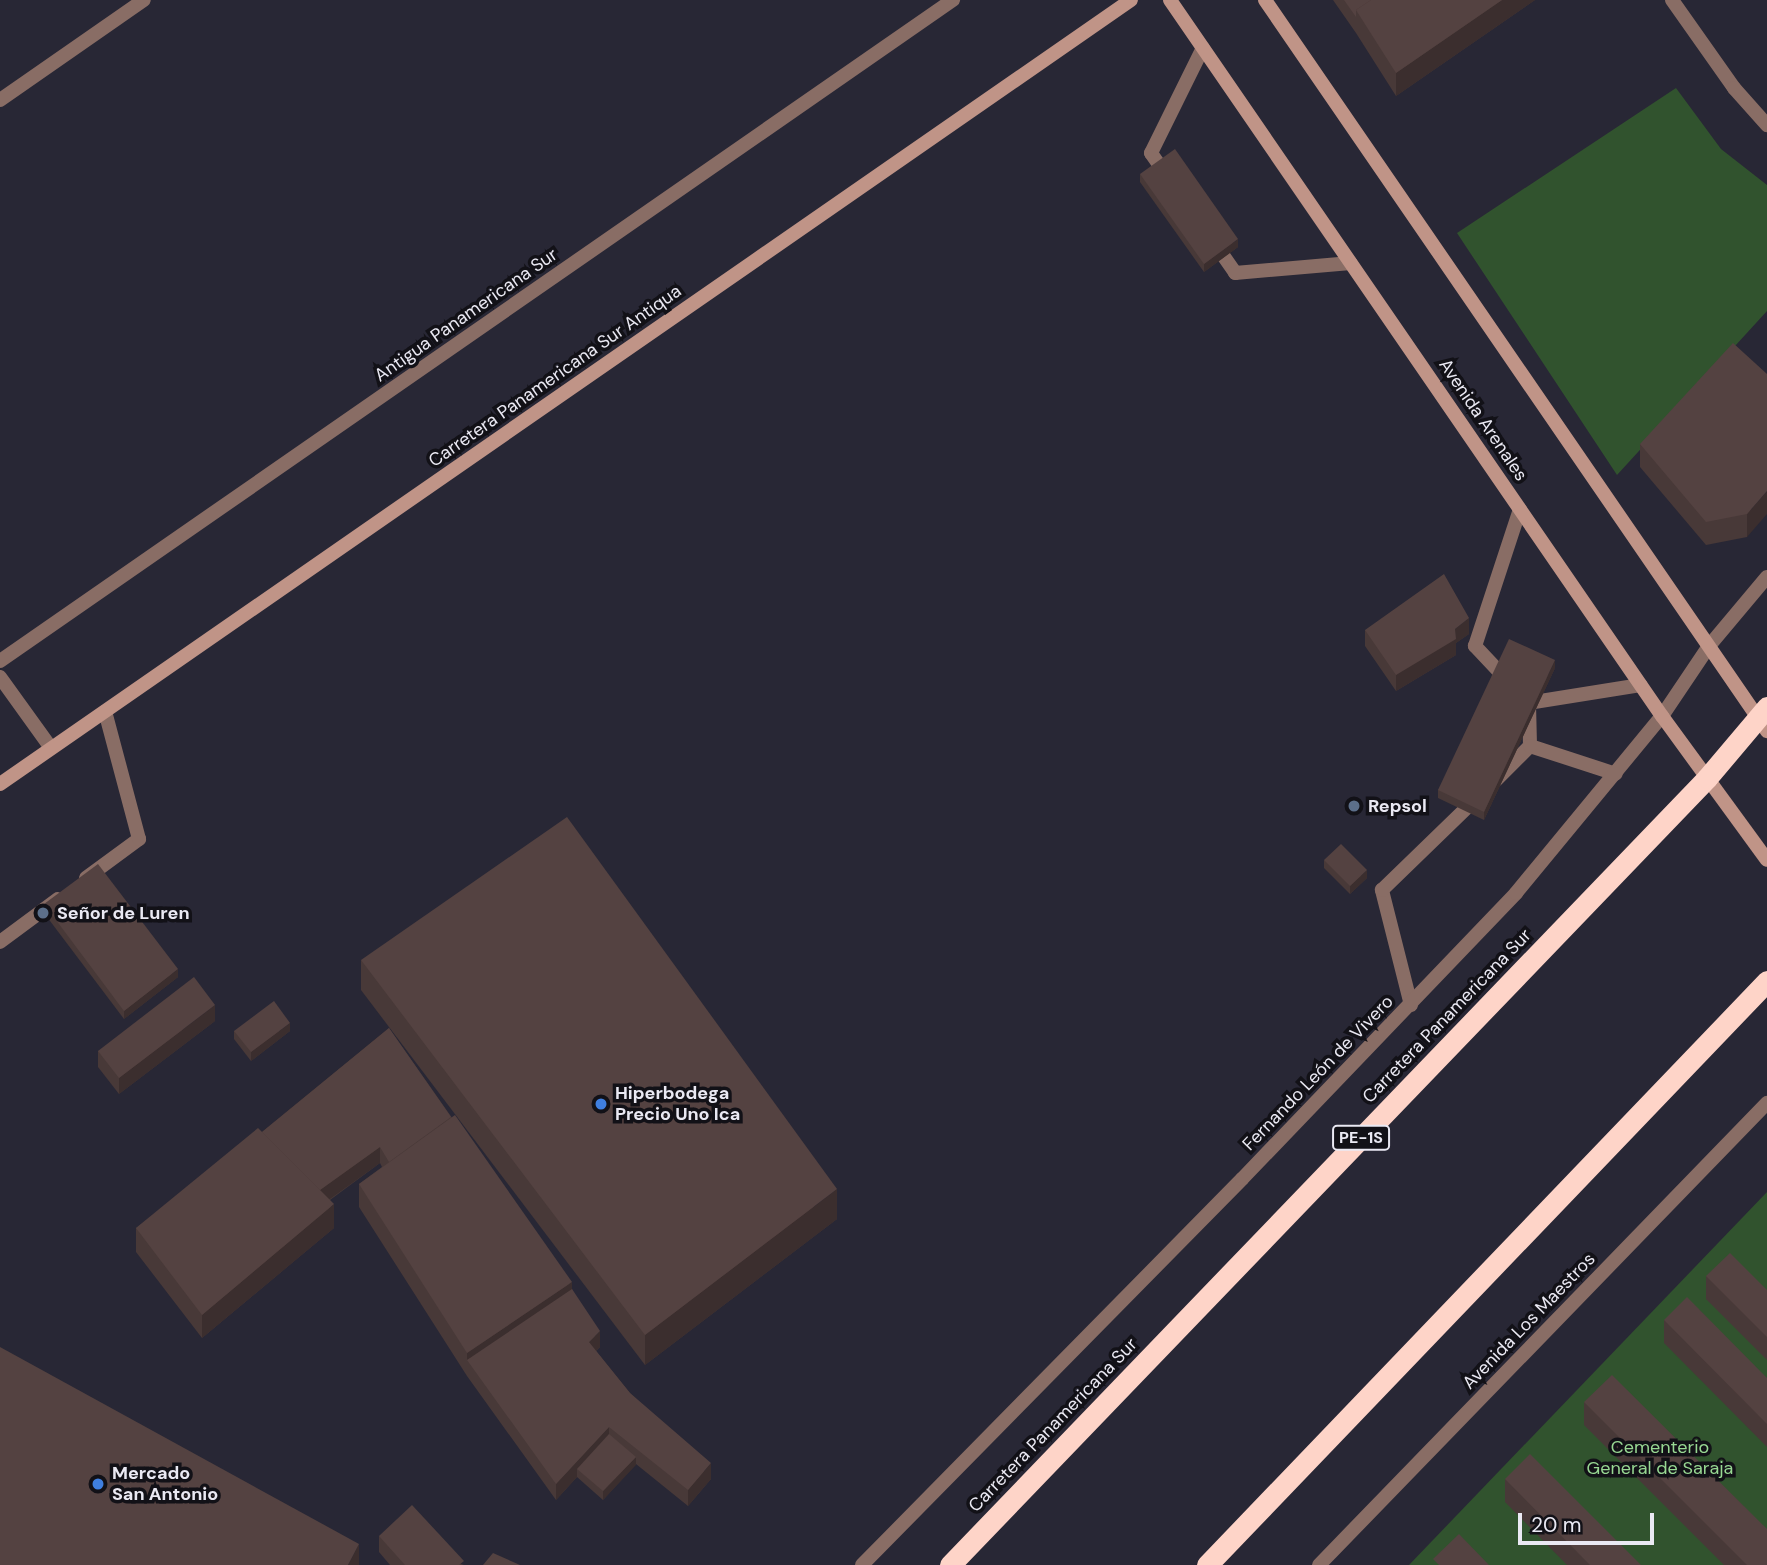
<!DOCTYPE html>
<meta charset="utf-8">
<style>
body{margin:0}
#map{position:relative;width:1767px;height:1565px;overflow:hidden;background:#282735;font-family:"DM Sans",sans-serif}
div>[style]{position:absolute}
.green>*{inset:0;background:#31532e}
.lane>*{height:14px;margin:-7px;padding:0 7px;transform-origin:7px;border-radius:7px;background:#896d65}
.street>*{height:14px;margin:-7px;padding:0 7px;transform-origin:7px;border-radius:7px;background:#896d65}
.secondary>*{height:14px;margin:-7px;padding:0 7px;transform-origin:7px;border-radius:7px;background:#c09487}
.highway>*{height:21px;margin:-10.5px;padding:0 10.5px;transform-origin:10.5px;border-radius:10.5px;background:#fed4c8}
.wall>*{inset:0;background:#483938}
.shaded-wall>*{inset:0;background:#3b2e2e}
.building>*{inset:0;background:#544241}
.dots>*{width:19px;height:19px;translate:-50% -50%;box-sizing:border-box;border:4px solid #121117;border-radius:50%}
span{translate:-50% -50%;white-space:nowrap;text-align:center;line-height:1.15;-webkit-text-stroke:7px #121117;paint-order:stroke}
.shield-label span{padding:2px 5px;background:#121117;border:2px solid;border-radius:5px;-webkit-text-stroke-width:0}
.shield-label{font-size:16px;color:#eae9f3;font-weight:700}
.street-label{font-size:18px;color:#eae9f3}
.poi-label{font-size:18px;color:#eae9f3;font-weight:700}
.left{translate:0 -50%;text-align:left}
.park-label{font-size:18px;color:#98d893}
.scale{position:absolute;left:1518px;top:1513px;width:136px;height:32px;box-sizing:border-box;border:4px solid #eae9f3;border-top:0;padding-left:9px;font-size:21px;line-height:24px;white-space:nowrap;color:#eae9f3;-webkit-text-stroke:5px #121117;paint-order:stroke}
</style>
<div id="map">
<div class="green">
<div style="clip-path:polygon(1676px 88px,1721px 149px,1767px 185px,1767px 311px,1617px 475px,1457px 233px)"></div>
<div style="clip-path:polygon(1767px 1192px,1767px 1565px,1409px 1565px)"></div>
</div>
<div class="lane">
<div style="left:1167px;top:176px;width:28px;rotate:-125deg"></div>
<div style="left:1151px;top:153px;width:117px;rotate:-63.7deg"></div>
<div style="left:1213px;top:241px;width:39px;rotate:55deg"></div>
<div style="left:1235px;top:273px;width:116px;rotate:-4.9deg"></div>
<div style="left:1507px;top:680px;width:47px;rotate:-133.3deg"></div>
<div style="left:1475px;top:646px;width:144px;rotate:-71.8deg"></div>
<div style="left:1523px;top:697px;width:8px;rotate:50deg"></div>
<div style="left:1528px;top:703px;width:114px;rotate:-9.1deg"></div>
<div style="left:1529px;top:704px;width:42px;rotate:88.6deg"></div>
<div style="left:1496px;top:780px;width:48px;rotate:-45deg"></div>
<div style="left:1530px;top:746px;width:90px;rotate:18deg"></div>
<div style="left:86px;top:878px;width:66px;rotate:-36.3deg"></div>
<div style="left:139px;top:839px;width:132px;rotate:-104.9deg"></div>
<div style="left:0;top:942px;width:72px;rotate:-36.6deg"></div>
<div style="left:1411px;top:1005px;width:119px;rotate:-104.2deg"></div>
<div style="left:1382px;top:890px;width:131px;rotate:-44.1deg"></div>
</div>
<div class="street">
<div style="left:1672px;top:0;width:108px;rotate:54.8deg"></div>
<div style="left:1734px;top:88px;width:50px;rotate:48.3deg"></div>
<div style="left:0;top:100px;width:175px;rotate:-34.8deg"></div>
<div style="left:0;top:661px;width:1160px;rotate:-34.75deg"></div>
<div style="left:0;top:677px;width:87px;rotate:54.3deg"></div>
<div style="left:862px;top:1565px;width:542px;rotate:-45.45deg"></div>
<div style="left:1242px;top:1179px;width:396px;rotate:-46.2deg"></div>
<div style="left:1516px;top:893px;width:229px;rotate:-50.5deg"></div>
<div style="left:1662px;top:716px;width:84px;rotate:-56.1deg"></div>
<div style="left:1709px;top:646px;width:90px;rotate:-50deg"></div>
<div style="left:1319px;top:1565px;width:644px;rotate:-45.88deg"></div>
</div>
<div class="secondary">
<div style="left:1170px;top:0;width:869px;rotate:55.51deg"></div>
<div style="left:1662px;top:716px;width:178px;rotate:53.9deg"></div>
<div style="left:1265px;top:0;width:887px;rotate:55.52deg"></div>
<div style="left:0;top:784px;width:1376px;rotate:-34.73deg"></div>
</div>
<div class="highway">
<div style="left:950px;top:1565px;width:1092px;rotate:-46.11deg"></div>
<div style="left:1707px;top:778px;width:93px;rotate:-49.8deg"></div>
<div style="left:1207px;top:1565px;width:809px;rotate:-46.2deg"></div>
</div>
<div class="wall">
<div style="clip-path:polygon(1333px 0,1535px 0,1396px 96px,1356px 33px)"></div>
<div style="clip-path:polygon(1140px 174px,1238px 247px,1204px 272px,1140px 182px)"></div>
<div style="clip-path:polygon(1767px 374px,1747px 537px,1706px 545px,1640px 467px,1640px 444px)"></div>
<div style="clip-path:polygon(1365px 630px,1469px 634px,1456px 643px,1456px 655px,1396px 691px,1365px 646px)"></div>
<div style="clip-path:polygon(1555px 668px,1484px 820px,1438px 798px,1438px 790px)"></div>
<div style="clip-path:polygon(1324px 860px,1367px 878px,1350px 894px,1324px 868px)"></div>
<div style="clip-path:polygon(44px 904px,178px 977px,124px 1019px,44px 913px)"></div>
<div style="clip-path:polygon(361px 960px,837px 1219px,645px 1365px,361px 990px)"></div>
<div style="clip-path:polygon(215px 1021px,119px 1094px,98px 1067px,98px 1051px)"></div>
<div style="clip-path:polygon(389px 1028px,572px 1289px,600px 1347px,596px 1351px,630px 1393px,711px 1479px,688px 1506px,636px 1464px,603px 1500px,577px 1477px,556px 1500px,467px 1376px,359px 1207px,359px 1184px,382px 1167px,380px 1163px,330px 1200px,334px 1228px,202px 1338px,136px 1252px,136px 1228px,262px 1132px)"></div>
<div style="clip-path:polygon(234px 1031px,290px 1031px,251px 1061px,234px 1039px)"></div>
<div style="clip-path:polygon(1706px 1276px,1767px 1290px,1767px 1360px,1706px 1299px)"></div>
<div style="clip-path:polygon(1664px 1320px,1767px 1378px,1767px 1447px,1664px 1343px)"></div>
<div style="clip-path:polygon(1584px 1402px,1767px 1565px,1724px 1565px,1584px 1425px)"></div>
<div style="clip-path:polygon(1505px 1479px,1641px 1565px,1567px 1565px,1505px 1502px)"></div>
<div style="clip-path:polygon(379px 1536px,464px 1565px,390px 1565px,379px 1552px)"></div>
</div>
<div class="shaded-wall">
<div style="clip-path:polygon(1502px 0,1535px 0,1396px 96px,1396px 73px)"></div>
<div style="clip-path:polygon(1238px 239px,1238px 247px,1204px 272px,1204px 264px)"></div>
<div style="clip-path:polygon(1767px 491px,1767px 514px,1747px 537px,1747px 514px)"></div>
<div style="clip-path:polygon(1469px 618px,1469px 634px,1456px 643px,1456px 655px,1396px 691px,1396px 675px)"></div>
<div style="clip-path:polygon(1555px 660px,1555px 668px,1484px 820px,1484px 812px)"></div>
<div style="clip-path:polygon(1367px 870px,1367px 878px,1350px 894px,1350px 886px)"></div>
<div style="clip-path:polygon(178px 969px,178px 977px,124px 1019px,124px 1011px)"></div>
<div style="clip-path:polygon(215px 1005px,215px 1021px,119px 1094px,119px 1078px)"></div>
<div style="clip-path:polygon(290px 1023px,290px 1031px,251px 1061px,251px 1052px)"></div>
<div style="clip-path:polygon(380px 1147px,380px 1163px,316px 1209px,316px 1193px)"></div>
<div style="clip-path:polygon(837px 1189px,837px 1219px,645px 1365px,645px 1335px)"></div>
<div style="clip-path:polygon(334px 1204px,334px 1228px,202px 1338px,202px 1315px)"></div>
<div style="clip-path:polygon(572px 1282px,572px 1305px,467px 1360px,467px 1353px)"></div>
<div style="clip-path:polygon(600px 1331px,600px 1347px,589px 1358px,589px 1342px)"></div>
<div style="clip-path:polygon(609px 1427px,609px 1442px,577px 1469px,577px 1477px,556px 1500px,556px 1484px)"></div>
<div style="clip-path:polygon(636px 1457px,636px 1465px,603px 1500px,603px 1491px)"></div>
<div style="clip-path:polygon(711px 1463px,711px 1479px,688px 1506px,688px 1490px)"></div>
<div style="clip-path:polygon(359px 1544px,359px 1565px,348px 1565px)"></div>
</div>
<div class="building">
<div style="clip-path:polygon(1344px 0,1371px 0,1356px 10px,1356px 17px)"></div>
<div style="clip-path:polygon(1371px 0,1502px 0,1396px 73px,1356px 10px)"></div>
<div style="clip-path:polygon(1175px 149px,1238px 239px,1204px 264px,1140px 174px)"></div>
<div style="clip-path:polygon(1733px 343px,1767px 374px,1767px 491px,1747px 514px,1706px 522px,1640px 444px)"></div>
<div style="clip-path:polygon(1444px 574px,1469px 618px,1455px 629px,1456px 639px,1396px 675px,1365px 630px)"></div>
<div style="clip-path:polygon(1509px 639px,1555px 660px,1484px 812px,1438px 790px)"></div>
<div style="clip-path:polygon(567px 817px,837px 1189px,645px 1335px,361px 960px)"></div>
<div style="clip-path:polygon(1341px 844px,1367px 870px,1350px 886px,1324px 860px)"></div>
<div style="clip-path:polygon(98px 864px,178px 969px,124px 1011px,44px 904px)"></div>
<div style="clip-path:polygon(194px 977px,215px 1005px,119px 1078px,98px 1051px)"></div>
<div style="clip-path:polygon(274px 1001px,290px 1023px,251px 1052px,234px 1031px)"></div>
<div style="clip-path:polygon(389px 1028px,451px 1117px,389px 1162px,380px 1147px,320px 1190px,262px 1132px)"></div>
<div style="clip-path:polygon(455px 1115px,572px 1282px,467px 1353px,359px 1184px)"></div>
<div style="clip-path:polygon(258px 1128px,334px 1204px,202px 1315px,136px 1228px)"></div>
<div style="clip-path:polygon(1730px 1253px,1767px 1290px,1767px 1337px,1706px 1276px)"></div>
<div style="clip-path:polygon(572px 1289px,600px 1331px,589px 1342px,630px 1393px,711px 1463px,688px 1490px,609px 1427px,556px 1484px,467px 1360px)"></div>
<div style="clip-path:polygon(1687px 1297px,1767px 1378px,1767px 1424px,1664px 1320px)"></div>
<div style="clip-path:polygon(0 1347px,359px 1544px,348px 1565px,0 1565px)"></div>
<div style="clip-path:polygon(1612px 1375px,1767px 1529px,1767px 1565px,1747px 1565px,1584px 1402px)"></div>
<div style="clip-path:polygon(609px 1434px,636px 1457px,603px 1491px,577px 1469px)"></div>
<div style="clip-path:polygon(1530px 1454px,1641px 1565px,1590px 1565px,1505px 1479px)"></div>
<div style="clip-path:polygon(412px 1505px,464px 1561px,459px 1565px,405px 1565px,379px 1536px)"></div>
<div style="clip-path:polygon(1459px 1534px,1489px 1565px,1439px 1565px,1433px 1559px)"></div>
<div style="clip-path:polygon(493px 1553px,520px 1565px,483px 1565px)"></div>
</div>
<div class="dots">
<div style="left:1354px;top:806px;background:#5c6f8a"></div>
<div style="left:43px;top:913px;background:#5c6f8a"></div>
<div style="left:601px;top:1104px;background:#3f7fe0"></div>
<div style="left:98px;top:1484px;background:#3f7fe0"></div>
</div>
<div class="shield-label">
<span style="left:1361px;top:1138px">PE-1S</span>
</div>
<div class="street-label">
<span style="left:466px;top:315px;rotate:-35deg">Antigua Panamericana Sur</span>
<span style="left:555px;top:376px;rotate:-35deg">Carretera Panamericana Sur Antiqua</span>
<span style="left:1483px;top:420px;rotate:56deg">Avenida Arenales</span>
<span style="left:1447px;top:1016px;rotate:-46deg">Carretera Panamericana Sur</span>
<span style="left:1318px;top:1073px;rotate:-46deg">Fernando León de Vivero</span>
<span style="left:1529px;top:1321px;rotate:-46deg">Avenida Los Maestros</span>
<span style="left:1053px;top:1425px;rotate:-46deg">Carretera Panamericana Sur</span>
</div>
<div class="poi-label">
<span class="left" style="left:1368px;top:806px">Repsol</span>
<span class="left" style="left:57px;top:913px">Señor de Luren</span>
<span class="left" style="left:615px;top:1104px">Hiperbodega<br>Precio Uno Ica</span>
<span class="left" style="left:112px;top:1484px">Mercado<br>San Antonio</span>
</div>
<div class="park-label">
<span style="left:1660px;top:1458px">Cementerio<br>General de Saraja</span>
</div>
<div class="scale">20 m</div>
</div>
